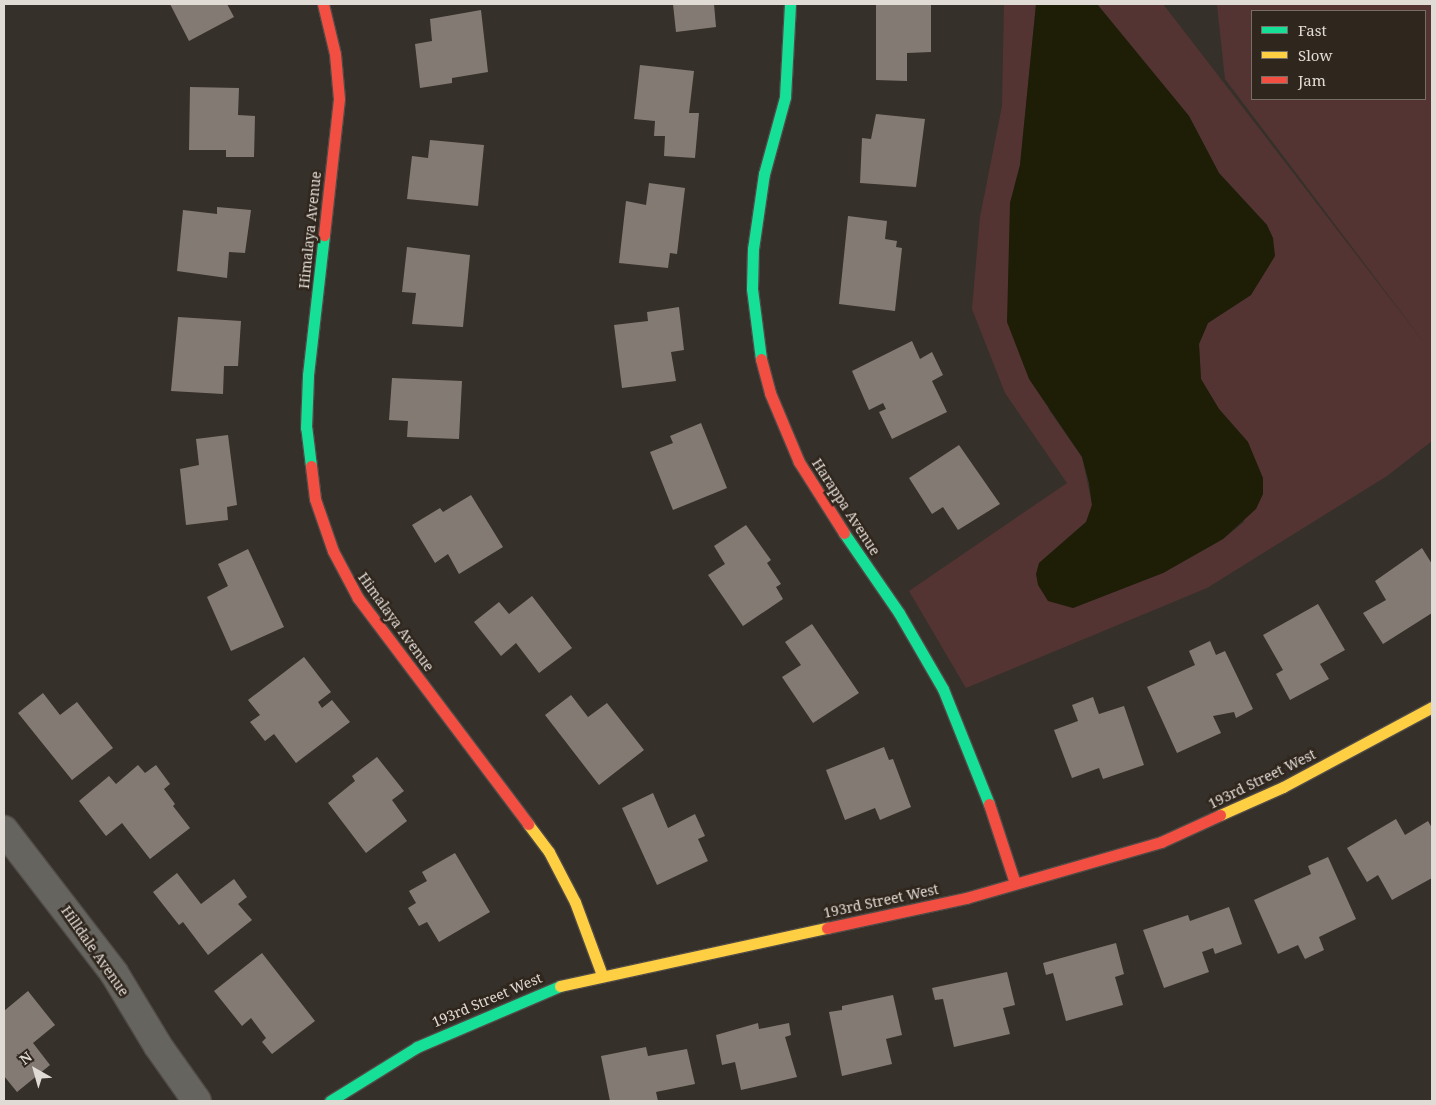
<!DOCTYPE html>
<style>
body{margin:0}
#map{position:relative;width:1436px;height:1105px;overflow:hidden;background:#36302a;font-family:"Noto Serif",serif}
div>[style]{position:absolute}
.green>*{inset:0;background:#533433}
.water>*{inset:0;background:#1e1d06}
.building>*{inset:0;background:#847a74}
.roads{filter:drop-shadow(1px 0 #514b46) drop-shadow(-1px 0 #514b46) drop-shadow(0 1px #514b46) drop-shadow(0 -1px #514b46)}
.street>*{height:28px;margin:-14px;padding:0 14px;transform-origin:14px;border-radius:14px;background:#66645f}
.fast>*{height:11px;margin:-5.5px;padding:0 5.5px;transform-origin:5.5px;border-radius:5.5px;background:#16e098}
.slow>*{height:11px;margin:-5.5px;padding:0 5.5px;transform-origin:5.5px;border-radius:5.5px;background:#ffcf43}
.jam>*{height:11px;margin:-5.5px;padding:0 5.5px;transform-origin:5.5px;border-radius:5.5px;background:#f24e42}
span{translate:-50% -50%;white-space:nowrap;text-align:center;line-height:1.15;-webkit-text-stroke:5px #2f261d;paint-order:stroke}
.street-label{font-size:14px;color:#e1dbd5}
.frame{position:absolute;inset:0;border:5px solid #e1dbd5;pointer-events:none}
.legend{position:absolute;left:1251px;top:10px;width:175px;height:90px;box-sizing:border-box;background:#2f261d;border:1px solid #766e67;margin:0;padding:6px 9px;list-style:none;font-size:15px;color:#e1dbd5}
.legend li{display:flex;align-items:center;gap:10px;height:25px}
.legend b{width:25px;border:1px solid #766e67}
.north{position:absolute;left:10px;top:1045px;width:50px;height:50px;-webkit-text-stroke:4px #2f261d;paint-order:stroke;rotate:322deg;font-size:14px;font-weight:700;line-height:20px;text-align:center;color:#e1dbd5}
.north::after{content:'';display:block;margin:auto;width:18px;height:22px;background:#e1dbd5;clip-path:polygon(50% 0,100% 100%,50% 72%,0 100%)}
</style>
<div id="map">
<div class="green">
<div style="clip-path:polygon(evenodd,1004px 4px,1036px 4px,1020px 165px,1010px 203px,1049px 410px,1082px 457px,1092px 505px,1086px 522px,1039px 563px,1073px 608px,1163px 573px,1223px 539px,1244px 522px,1248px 442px,1219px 409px,1201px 379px,1199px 344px,1208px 323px,1251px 295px,1267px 225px,1219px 173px,1189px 116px,1097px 4px,1163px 4px,1429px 349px,1225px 79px,1217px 5px,1432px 4px,1432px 441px,1387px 476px,1207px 588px,966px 688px,909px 591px,1067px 483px,1005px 393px,972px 309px,980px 217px,1002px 106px,1004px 4px,1252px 11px,1425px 11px,1425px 99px,1252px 99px,1252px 11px)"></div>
</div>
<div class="water">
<div style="clip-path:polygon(1036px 4px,1097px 4px,1189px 116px,1219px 173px,1267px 225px,1273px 238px,1275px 256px,1251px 295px,1208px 323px,1199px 344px,1201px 379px,1219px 409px,1248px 442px,1263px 478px,1263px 494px,1256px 509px,1223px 539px,1163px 573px,1073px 608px,1048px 601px,1038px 585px,1036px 574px,1039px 563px,1086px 522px,1092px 505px,1089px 483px,1082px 457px,1029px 379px,1007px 322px,1010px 203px,1020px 165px)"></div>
</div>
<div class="building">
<div style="clip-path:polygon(170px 4px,227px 4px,234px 17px,189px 41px)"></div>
<div style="clip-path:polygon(673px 4px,714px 4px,716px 27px,676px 32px)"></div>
<div style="clip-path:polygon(876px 4px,931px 4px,931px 52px,907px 53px,907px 81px,876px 80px)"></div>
<div style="clip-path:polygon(481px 10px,488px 72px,452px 78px,452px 83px,420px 88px,415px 44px,432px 41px,430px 19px)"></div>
<div style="clip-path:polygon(640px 65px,694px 71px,689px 113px,699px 113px,695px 158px,664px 156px,665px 136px,654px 136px,655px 121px,634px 119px)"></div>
<div style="clip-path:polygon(190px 87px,239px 88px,238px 115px,255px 116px,254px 157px,226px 157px,226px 150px,189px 150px)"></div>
<div style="clip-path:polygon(876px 114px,925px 119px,916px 187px,860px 183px,862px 138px,871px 139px)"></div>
<div style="clip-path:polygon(430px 140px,484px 145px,478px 206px,407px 199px,412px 156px,428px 158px)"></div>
<div style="clip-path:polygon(649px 183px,685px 188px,677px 254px,670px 253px,668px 268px,619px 263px,626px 201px,646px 205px)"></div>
<div style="clip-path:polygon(217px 207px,251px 210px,245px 253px,229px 252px,227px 278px,177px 271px,183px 210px,217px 214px)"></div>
<div style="clip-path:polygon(848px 216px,887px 221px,885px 239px,897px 241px,896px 247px,902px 248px,895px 311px,839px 304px)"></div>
<div style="clip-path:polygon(407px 247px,470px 255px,463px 327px,412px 324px,416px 293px,402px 292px)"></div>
<div style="clip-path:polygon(679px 307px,684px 350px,671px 352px,676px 381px,622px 388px,614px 325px,648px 321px,647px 312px)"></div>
<div style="clip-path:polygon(178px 317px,241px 321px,238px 366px,224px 366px,223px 394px,171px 391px)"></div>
<div style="clip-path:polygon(912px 341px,920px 359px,932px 352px,943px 375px,932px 381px,947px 412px,892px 439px,879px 412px,886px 409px,883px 403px,869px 410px,852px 371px)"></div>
<div style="clip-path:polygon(392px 378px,462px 381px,459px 439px,407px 437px,408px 421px,389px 420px)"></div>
<div style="clip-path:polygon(701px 423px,727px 488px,673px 510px,650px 452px,673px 443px,670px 436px)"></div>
<div style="clip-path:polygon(228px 435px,237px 505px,227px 507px,228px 520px,186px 525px,180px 469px,199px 465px,196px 439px)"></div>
<div style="clip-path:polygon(959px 445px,1000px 504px,958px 530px,943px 507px,932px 514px,909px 478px)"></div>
<div style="clip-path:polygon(471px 495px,503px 547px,459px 574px,448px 554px,435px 563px,412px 525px,440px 508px,443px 512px)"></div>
<div style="clip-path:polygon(746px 525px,771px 560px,767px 563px,781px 584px,776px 587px,783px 599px,743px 626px,708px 575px,725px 564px,714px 546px)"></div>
<div style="clip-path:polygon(1422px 548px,1432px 564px,1432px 613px,1383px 644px,1363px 613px,1386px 600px,1375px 581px)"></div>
<div style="clip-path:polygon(248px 549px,284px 627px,231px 651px,207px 597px,228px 586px,218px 564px)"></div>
<div style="clip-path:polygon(532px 596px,572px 648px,539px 673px,516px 643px,501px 656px,474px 622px,499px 602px,509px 614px)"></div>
<div style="clip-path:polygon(1318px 604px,1345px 650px,1320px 664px,1329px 679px,1290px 700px,1276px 674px,1283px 670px,1263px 635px)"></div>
<div style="clip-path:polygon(812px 624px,859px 693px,813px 723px,782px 677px,801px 665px,785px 642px)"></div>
<div style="clip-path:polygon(1210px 641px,1216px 655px,1225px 651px,1253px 709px,1236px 718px,1234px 712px,1213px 716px,1221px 733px,1177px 753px,1147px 687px,1195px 665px,1189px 651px)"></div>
<div style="clip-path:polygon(304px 657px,331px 692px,318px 702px,322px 708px,332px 700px,350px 722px,296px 763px,274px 734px,265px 741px,250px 722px,260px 715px,248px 700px)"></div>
<div style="clip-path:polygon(43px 693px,60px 715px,77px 702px,113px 748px,72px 780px,18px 713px)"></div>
<div style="clip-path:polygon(571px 695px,588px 717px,607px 703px,644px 750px,599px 785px,545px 715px)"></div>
<div style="clip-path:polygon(1093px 697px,1099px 714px,1124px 706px,1144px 765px,1103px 779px,1099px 768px,1072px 778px,1054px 730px,1078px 721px,1072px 705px)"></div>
<div style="clip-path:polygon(884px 747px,889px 760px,893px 759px,911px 807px,880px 820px,875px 808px,845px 820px,826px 770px)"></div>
<div style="clip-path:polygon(377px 757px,404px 791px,392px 800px,407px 821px,366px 853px,328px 803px,355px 781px,352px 776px)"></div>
<div style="clip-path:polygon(138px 765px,145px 773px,156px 765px,170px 784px,164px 789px,175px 804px,173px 806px,190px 828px,150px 859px,122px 823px,106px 836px,79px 801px,109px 776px,116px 784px)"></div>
<div style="clip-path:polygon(653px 793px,668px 828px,695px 814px,705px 836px,698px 839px,708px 861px,657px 885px,622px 808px)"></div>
<div style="clip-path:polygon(1396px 819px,1405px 835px,1428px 821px,1432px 828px,1432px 878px,1392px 900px,1378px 875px,1367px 882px,1347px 848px)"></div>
<div style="clip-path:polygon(455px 853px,490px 912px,439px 942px,427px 922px,419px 926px,408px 908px,416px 903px,409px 891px,427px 881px,422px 872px)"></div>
<div style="clip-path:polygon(1328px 857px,1356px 919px,1319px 937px,1324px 950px,1305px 959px,1298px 945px,1278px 954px,1254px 900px,1311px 874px,1308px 866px)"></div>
<div style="clip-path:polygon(177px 873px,201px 904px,234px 879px,247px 897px,238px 904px,252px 920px,208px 955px,183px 922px,179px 925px,153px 892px)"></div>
<div style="clip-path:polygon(1229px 907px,1242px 944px,1215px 954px,1213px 948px,1202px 952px,1209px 972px,1164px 988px,1143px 930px,1188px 915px,1190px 921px)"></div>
<div style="clip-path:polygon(1116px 943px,1124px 974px,1115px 977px,1123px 1005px,1066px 1021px,1053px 973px,1046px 975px,1043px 963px)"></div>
<div style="clip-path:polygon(262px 953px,315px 1021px,272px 1054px,262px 1042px,266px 1038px,251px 1018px,242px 1026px,214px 991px)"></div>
<div style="clip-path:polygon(1007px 972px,1015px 1005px,1003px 1008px,1010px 1034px,954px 1047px,943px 999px,935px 1000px,932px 988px)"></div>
<div style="clip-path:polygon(28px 991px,55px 1025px,33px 1043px,50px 1065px,17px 1092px,4px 1076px,4px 1011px)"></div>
<div style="clip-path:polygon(893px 995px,902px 1035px,886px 1039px,892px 1064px,842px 1076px,829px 1012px,842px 1010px,842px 1006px)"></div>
<div style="clip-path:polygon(758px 1023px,759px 1029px,789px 1023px,791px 1035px,785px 1037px,797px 1077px,741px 1090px,735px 1062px,722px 1065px,716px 1035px)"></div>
<div style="clip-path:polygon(646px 1047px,648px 1056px,687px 1049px,695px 1084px,656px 1092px,658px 1101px,610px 1101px,601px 1056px)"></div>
</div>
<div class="roads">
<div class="street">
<div style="left:4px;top:830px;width:180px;rotate:52.4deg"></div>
<div style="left:114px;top:973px;width:85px;rotate:58.9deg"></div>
<div style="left:158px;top:1046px;width:67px;rotate:54.7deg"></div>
</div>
<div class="fast">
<div style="left:761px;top:359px;width:71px;rotate:-97.3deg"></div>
<div style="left:752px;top:289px;width:40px;rotate:-88.6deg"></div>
<div style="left:753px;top:249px;width:76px;rotate:-81.7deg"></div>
<div style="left:764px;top:174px;width:80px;rotate:-74.7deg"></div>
<div style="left:785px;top:97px;width:93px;rotate:-86.9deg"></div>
<div style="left:311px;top:466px;width:38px;rotate:-97deg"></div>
<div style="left:306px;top:428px;width:53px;rotate:-87.8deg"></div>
<div style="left:308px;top:375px;width:141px;rotate:-83.5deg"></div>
<div style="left:844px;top:533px;width:97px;rotate:55.5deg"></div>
<div style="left:899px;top:613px;width:88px;rotate:59.9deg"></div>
<div style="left:943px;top:689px;width:124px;rotate:68.2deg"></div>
<div style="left:330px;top:1101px;width:102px;rotate:-31.8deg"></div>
<div style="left:417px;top:1047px;width:155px;rotate:-23.1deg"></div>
</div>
<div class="slow">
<div style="left:1220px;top:815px;width:69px;rotate:-24deg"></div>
<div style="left:1283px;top:787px;width:169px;rotate:-28.2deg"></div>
<div style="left:528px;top:824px;width:35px;rotate:53deg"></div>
<div style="left:549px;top:852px;width:56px;rotate:62.5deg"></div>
<div style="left:575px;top:902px;width:78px;rotate:69.7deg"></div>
<div style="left:560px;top:986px;width:273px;rotate:-12.3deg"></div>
</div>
<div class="jam">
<div style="left:323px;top:4px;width:51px;rotate:76.5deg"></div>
<div style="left:335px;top:54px;width:45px;rotate:84.9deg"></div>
<div style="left:339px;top:99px;width:137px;rotate:96.3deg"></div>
<div style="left:761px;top:359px;width:35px;rotate:75deg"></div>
<div style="left:770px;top:393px;width:75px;rotate:67.2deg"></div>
<div style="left:799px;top:462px;width:84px;rotate:57.6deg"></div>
<div style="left:311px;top:466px;width:33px;rotate:83deg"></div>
<div style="left:315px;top:499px;width:55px;rotate:70.9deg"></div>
<div style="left:333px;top:551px;width:53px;rotate:62deg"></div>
<div style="left:358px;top:598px;width:283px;rotate:53deg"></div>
<div style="left:989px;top:804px;width:83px;rotate:71.8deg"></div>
<div style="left:827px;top:928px;width:142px;rotate:-12.2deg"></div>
<div style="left:966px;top:898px;width:203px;rotate:-16deg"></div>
<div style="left:1161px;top:842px;width:65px;rotate:-24.6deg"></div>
</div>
</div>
<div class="street-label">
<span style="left:310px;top:230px;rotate:-84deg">Himalaya Avenue</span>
<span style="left:846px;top:507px;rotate:57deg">Harappa Avenue</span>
<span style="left:396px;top:622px;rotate:54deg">Himalaya Avenue</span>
<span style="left:1262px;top:779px;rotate:-26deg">193rd Street West</span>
<span style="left:881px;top:901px;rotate:-12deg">193rd Street West</span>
<span style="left:95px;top:951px;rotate:55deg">Hilldale Avenue</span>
<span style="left:487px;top:1000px;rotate:-23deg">193rd Street West</span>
</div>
<div class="frame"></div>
<ul class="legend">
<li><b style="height:6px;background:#16e098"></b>Fast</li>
<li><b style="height:6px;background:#ffcf43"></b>Slow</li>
<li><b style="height:6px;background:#f24e42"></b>Jam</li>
</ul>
<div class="north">N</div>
</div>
